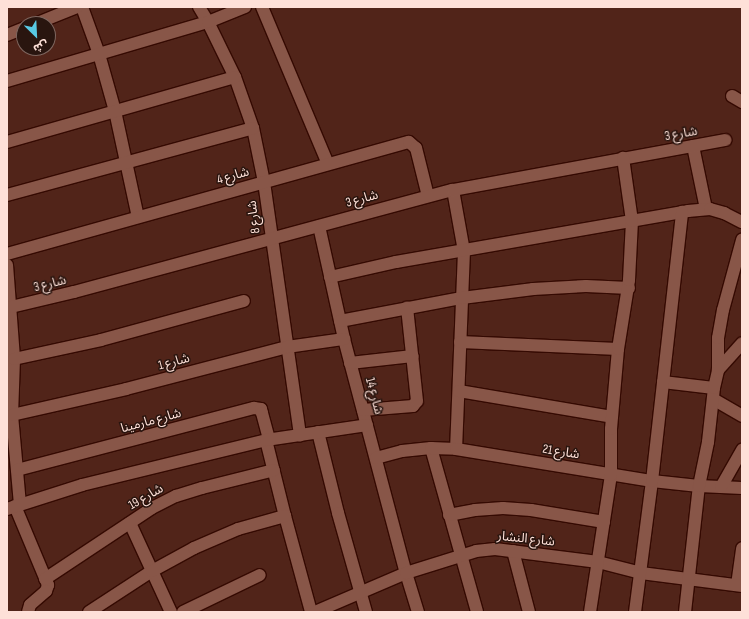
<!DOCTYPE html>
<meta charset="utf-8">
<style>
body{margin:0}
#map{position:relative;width:749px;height:619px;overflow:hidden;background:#512419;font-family:"Sofia Sans Condensed","Noto Sans Arabic",sans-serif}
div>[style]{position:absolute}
.roads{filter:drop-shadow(1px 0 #350a02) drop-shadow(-1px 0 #350a02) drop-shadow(0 1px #350a02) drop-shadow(0 -1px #350a02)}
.minor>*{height:12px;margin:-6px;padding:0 6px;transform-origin:6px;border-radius:6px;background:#885648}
span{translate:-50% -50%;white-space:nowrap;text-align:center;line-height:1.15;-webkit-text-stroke:3px #29150f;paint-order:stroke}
.street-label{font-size:13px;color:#fee0d8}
.frame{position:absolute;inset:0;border:8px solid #fee0d8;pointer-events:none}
.north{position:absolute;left:16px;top:16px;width:40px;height:40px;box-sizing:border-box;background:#29150f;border:1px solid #7e665f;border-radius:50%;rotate:156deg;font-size:11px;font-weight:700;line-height:16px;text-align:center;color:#fee0d8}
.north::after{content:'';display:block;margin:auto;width:14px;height:18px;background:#58c9e3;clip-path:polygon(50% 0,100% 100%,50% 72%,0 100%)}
</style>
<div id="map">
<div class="roads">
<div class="minor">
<div style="left:82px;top:7px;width:50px;rotate:70.1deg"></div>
<div style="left:99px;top:54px;width:59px;rotate:74.3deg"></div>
<div style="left:115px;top:111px;width:108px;rotate:77.8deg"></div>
<div style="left:199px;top:7px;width:17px;rotate:59deg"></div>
<div style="left:208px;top:22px;width:61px;rotate:63.9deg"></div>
<div style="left:235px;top:77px;width:54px;rotate:70.6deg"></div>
<div style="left:253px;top:128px;width:55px;rotate:78.5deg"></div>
<div style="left:264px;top:182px;width:256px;rotate:81.9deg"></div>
<div style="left:262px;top:7px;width:170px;rotate:67.2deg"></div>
<div style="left:35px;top:24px;width:45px;rotate:-22deg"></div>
<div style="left:7px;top:35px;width:18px;rotate:-22deg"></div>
<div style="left:7px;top:81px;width:209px;rotate:-16.4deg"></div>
<div style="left:208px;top:22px;width:40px;rotate:-22deg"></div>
<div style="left:732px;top:96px;width:12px;rotate:31deg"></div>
<div style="left:7px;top:142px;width:237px;rotate:-15.9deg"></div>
<div style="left:693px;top:146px;width:64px;rotate:78.3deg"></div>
<div style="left:453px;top:190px;width:62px;rotate:79.8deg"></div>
<div style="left:464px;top:251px;width:198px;rotate:92.3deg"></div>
<div style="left:7px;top:195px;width:255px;rotate:-15.2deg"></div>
<div style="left:319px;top:226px;width:116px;rotate:77.5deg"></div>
<div style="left:344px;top:339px;width:242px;rotate:75.2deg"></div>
<div style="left:406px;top:573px;width:41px;rotate:72.9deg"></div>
<div style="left:7px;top:254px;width:417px;rotate:-15.6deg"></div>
<div style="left:409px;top:142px;width:9px;rotate:41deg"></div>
<div style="left:416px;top:148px;width:49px;rotate:76deg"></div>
<div style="left:7px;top:265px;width:94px;rotate:85.7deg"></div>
<div style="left:14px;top:359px;width:56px;rotate:92deg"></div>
<div style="left:12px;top:415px;width:89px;rotate:84.9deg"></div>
<div style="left:330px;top:277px;width:68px;rotate:-12.8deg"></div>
<div style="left:396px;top:262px;width:296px;rotate:-9.9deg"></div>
<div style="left:688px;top:211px;width:22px;rotate:-5deg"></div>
<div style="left:710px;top:209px;width:15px;rotate:16deg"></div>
<div style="left:724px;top:213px;width:20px;rotate:27deg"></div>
<div style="left:11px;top:307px;width:65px;rotate:-13.4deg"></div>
<div style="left:74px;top:292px;width:392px;rotate:-15.1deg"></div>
<div style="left:453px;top:190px;width:277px;rotate:-10.4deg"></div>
<div style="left:340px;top:321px;width:124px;rotate:-10.7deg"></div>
<div style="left:462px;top:298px;width:72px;rotate:-7.2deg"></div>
<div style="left:533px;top:289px;width:53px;rotate:-3.2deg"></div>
<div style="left:586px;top:286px;width:43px;rotate:2.7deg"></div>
<div style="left:460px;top:342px;width:158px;rotate:2.5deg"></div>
<div style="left:14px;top:359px;width:89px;rotate:-12.3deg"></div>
<div style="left:101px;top:340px;width:148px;rotate:-15.3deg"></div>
<div style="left:350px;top:363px;width:63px;rotate:-6.3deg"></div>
<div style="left:718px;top:370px;width:32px;rotate:-90deg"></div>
<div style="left:718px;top:338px;width:28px;rotate:-80deg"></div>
<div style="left:723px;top:310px;width:73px;rotate:-74.8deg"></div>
<div style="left:663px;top:382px;width:51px;rotate:6.7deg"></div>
<div style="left:459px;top:391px;width:155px;rotate:9.6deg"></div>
<div style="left:713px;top:399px;width:34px;rotate:30deg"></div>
<div style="left:363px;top:410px;width:50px;rotate:-4.6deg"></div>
<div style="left:413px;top:406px;width:6px;rotate:-51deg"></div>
<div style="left:417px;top:401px;width:94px;rotate:-96.1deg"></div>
<div style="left:12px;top:415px;width:117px;rotate:-12.8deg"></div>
<div style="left:126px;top:389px;width:166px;rotate:-14.6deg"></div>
<div style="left:287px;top:347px;width:58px;rotate:-8deg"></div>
<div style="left:318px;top:432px;width:83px;rotate:76.1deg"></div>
<div style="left:338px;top:513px;width:103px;rotate:74.2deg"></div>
<div style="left:266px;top:440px;width:78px;rotate:76deg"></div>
<div style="left:285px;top:516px;width:99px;rotate:74.8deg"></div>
<div style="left:431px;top:448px;width:170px;rotate:74.3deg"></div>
<div style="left:376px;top:458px;width:27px;rotate:-15deg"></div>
<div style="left:402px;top:451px;width:29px;rotate:-6deg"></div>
<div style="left:431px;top:448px;width:25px;rotate:2deg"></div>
<div style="left:456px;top:449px;width:199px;rotate:9.3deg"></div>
<div style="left:652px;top:481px;width:47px;rotate:6.1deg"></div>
<div style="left:699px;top:486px;width:43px;rotate:2.7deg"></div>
<div style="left:17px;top:470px;width:245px;rotate:-14.7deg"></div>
<div style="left:254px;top:408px;width:7px;rotate:8deg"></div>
<div style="left:261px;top:409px;width:4px;rotate:76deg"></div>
<div style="left:262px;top:413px;width:28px;rotate:75deg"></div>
<div style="left:721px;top:487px;width:43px;rotate:-60.4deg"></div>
<div style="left:15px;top:506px;width:86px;rotate:67.3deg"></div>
<div style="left:48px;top:585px;width:6px;rotate:108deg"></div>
<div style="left:46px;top:591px;width:21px;rotate:139deg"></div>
<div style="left:30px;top:605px;width:7px;rotate:106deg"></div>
<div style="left:7px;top:509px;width:79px;rotate:-17.7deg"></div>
<div style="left:82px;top:485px;width:189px;rotate:-13.7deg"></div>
<div style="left:266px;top:440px;width:102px;rotate:-8.4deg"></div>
<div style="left:449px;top:515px;width:26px;rotate:-11deg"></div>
<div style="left:475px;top:510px;width:28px;rotate:-4deg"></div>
<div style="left:503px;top:508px;width:28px;rotate:4deg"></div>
<div style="left:531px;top:510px;width:74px;rotate:9.3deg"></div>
<div style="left:130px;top:523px;width:98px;rotate:65.3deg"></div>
<div style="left:513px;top:551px;width:63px;rotate:75.3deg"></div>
<div style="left:45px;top:579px;width:128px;rotate:-33.6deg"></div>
<div style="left:152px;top:508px;width:27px;rotate:-27deg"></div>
<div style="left:176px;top:496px;width:27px;rotate:-17deg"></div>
<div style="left:202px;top:488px;width:74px;rotate:-14deg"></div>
<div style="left:737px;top:585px;width:37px;rotate:-82deg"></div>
<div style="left:89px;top:612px;width:75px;rotate:-33.1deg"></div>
<div style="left:152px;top:571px;width:48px;rotate:-28.7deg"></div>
<div style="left:194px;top:548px;width:48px;rotate:-23.4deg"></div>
<div style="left:238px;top:529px;width:49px;rotate:-15.5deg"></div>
<div style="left:183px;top:612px;width:85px;rotate:-25.7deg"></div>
<div style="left:315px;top:612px;width:99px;rotate:-23.2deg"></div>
<div style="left:406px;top:573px;width:73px;rotate:-17.4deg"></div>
<div style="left:476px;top:551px;width:19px;rotate:-6deg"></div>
<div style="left:495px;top:549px;width:104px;rotate:7.2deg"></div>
<div style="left:598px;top:562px;width:44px;rotate:14.3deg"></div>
<div style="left:641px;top:573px;width:102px;rotate:7.3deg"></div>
<div style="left:590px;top:612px;width:139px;rotate:-81.3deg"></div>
<div style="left:611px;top:475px;width:46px;rotate:-90deg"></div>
<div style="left:611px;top:429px;width:80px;rotate:-85deg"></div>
<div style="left:618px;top:349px;width:70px;rotate:-80.9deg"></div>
<div style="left:629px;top:280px;width:59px;rotate:-87.1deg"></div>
<div style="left:632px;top:221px;width:64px;rotate:-98.1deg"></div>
<div style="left:635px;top:612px;width:132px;rotate:-82.6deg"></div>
<div style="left:652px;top:481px;width:271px;rotate:-83.6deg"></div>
<div style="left:685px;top:612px;width:127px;rotate:-83.7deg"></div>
<div style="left:699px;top:486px;width:45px;rotate:-78.4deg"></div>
<div style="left:708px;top:442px;width:54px;rotate:-83.7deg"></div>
<div style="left:714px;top:388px;width:18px;rotate:-77deg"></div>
<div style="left:718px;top:370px;width:36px;rotate:-48deg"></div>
</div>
</div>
<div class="street-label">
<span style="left:681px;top:134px;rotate:-10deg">شارع 3</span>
<span style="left:233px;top:176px;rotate:-16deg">شارع 4</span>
<span style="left:362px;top:199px;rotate:-15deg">شارع 3</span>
<span style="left:254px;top:217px;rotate:-97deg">شارع 8</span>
<span style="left:50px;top:284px;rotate:-14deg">شارع 3</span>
<span style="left:174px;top:362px;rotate:-15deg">شارع 1</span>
<span style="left:374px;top:396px;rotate:75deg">شارع 14</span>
<span style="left:151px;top:421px;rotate:-15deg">شارع مارمينا</span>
<span style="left:561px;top:452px;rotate:9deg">شارع 21</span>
<span style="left:146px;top:497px;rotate:-30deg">شارع 19</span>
<span style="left:526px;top:539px;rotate:6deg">شارع النشار</span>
</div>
<div class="frame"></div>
<div class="north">ش</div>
</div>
